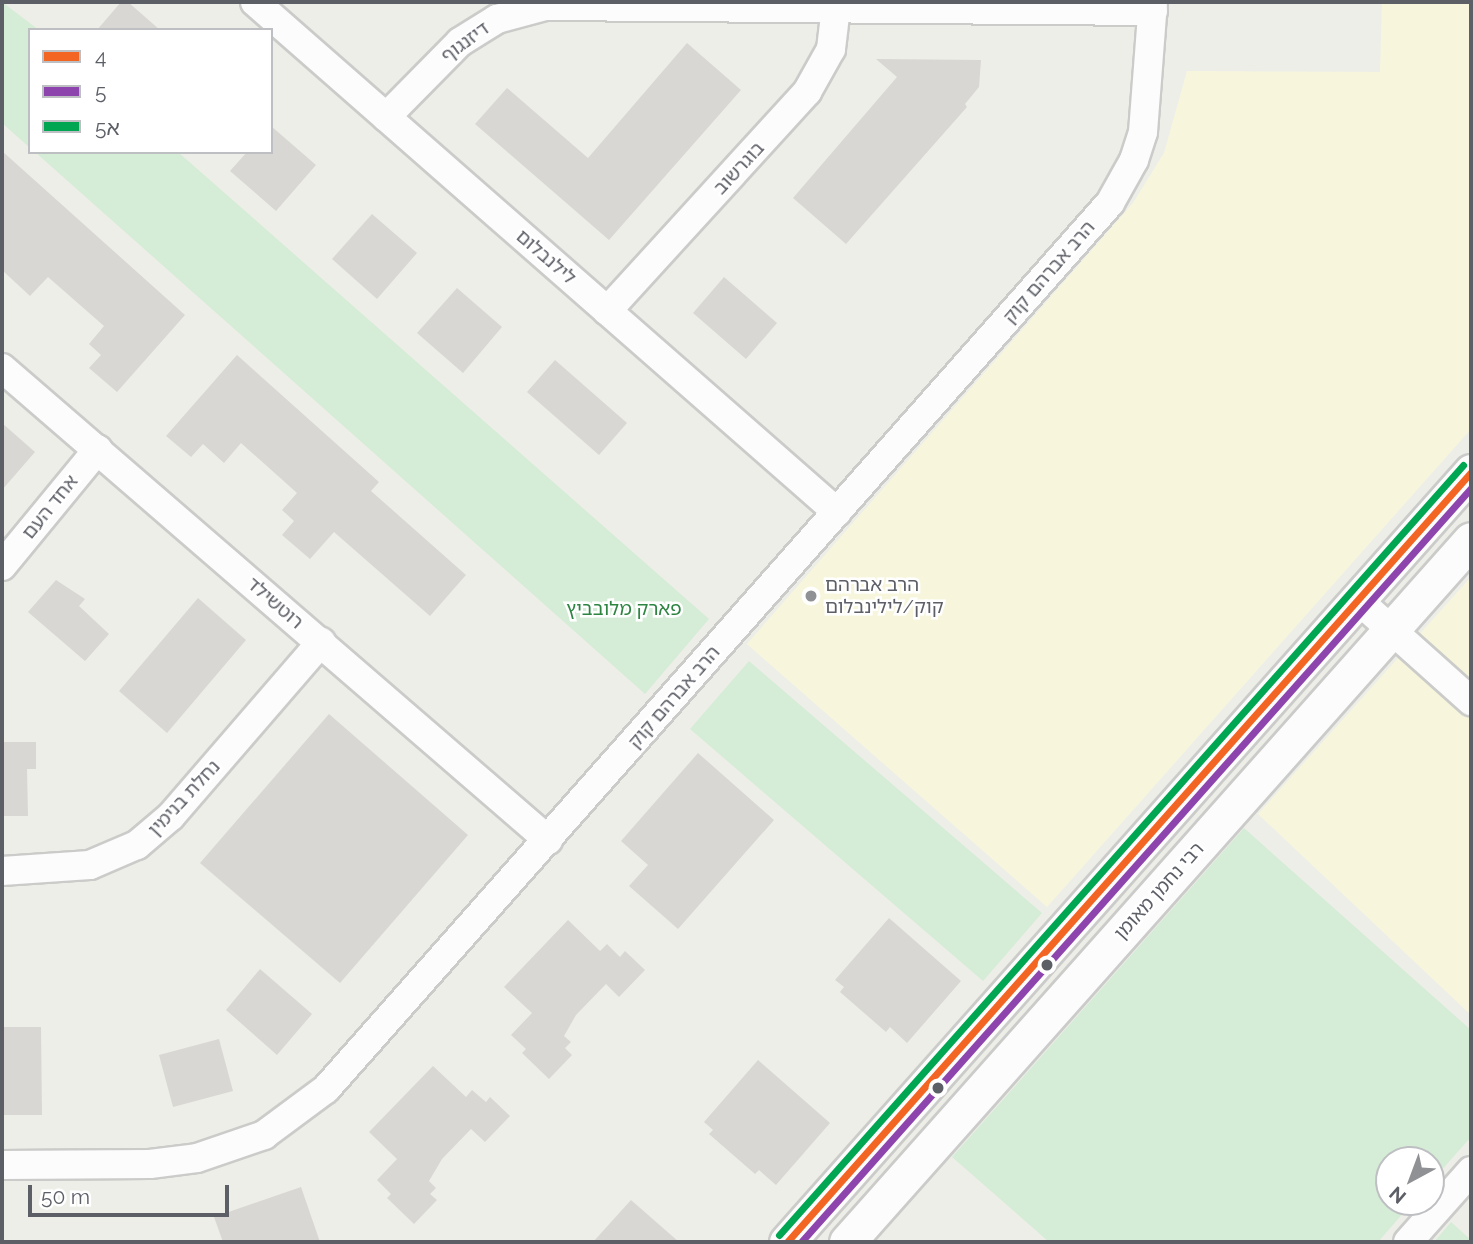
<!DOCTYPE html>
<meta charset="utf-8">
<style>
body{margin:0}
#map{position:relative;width:1473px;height:1244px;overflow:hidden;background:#eeeee8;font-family:Raleway,"Noto Sans Hebrew",sans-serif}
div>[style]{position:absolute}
.green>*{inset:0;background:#d5ecd6}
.sand>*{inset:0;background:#f7f6dd}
.building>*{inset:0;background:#d8d7d3}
.roads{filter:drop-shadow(2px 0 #cbccca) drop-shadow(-2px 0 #cbccca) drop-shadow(0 2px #cbccca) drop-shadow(0 -2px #cbccca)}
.minor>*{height:28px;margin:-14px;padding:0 14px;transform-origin:14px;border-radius:14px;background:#fcfcfc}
.tertiary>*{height:35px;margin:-17.5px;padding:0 17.5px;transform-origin:17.5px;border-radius:17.5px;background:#fcfcfc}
.bus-1>*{height:7px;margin:-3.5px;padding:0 3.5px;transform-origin:3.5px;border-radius:3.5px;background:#f26522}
.bus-2>*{height:7px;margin:-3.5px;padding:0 3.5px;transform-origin:3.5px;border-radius:3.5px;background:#8e44ad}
.bus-3>*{height:7px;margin:-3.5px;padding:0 3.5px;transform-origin:3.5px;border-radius:3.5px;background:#00a651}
.dots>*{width:19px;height:19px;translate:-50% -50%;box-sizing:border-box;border:4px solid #fff;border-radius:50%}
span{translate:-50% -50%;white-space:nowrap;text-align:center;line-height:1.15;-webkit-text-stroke:5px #fff;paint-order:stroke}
.street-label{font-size:19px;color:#5d5f67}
.poi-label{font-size:19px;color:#5d5f67}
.left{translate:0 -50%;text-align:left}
.park-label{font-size:19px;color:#2e8542}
.frame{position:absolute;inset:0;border:4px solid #5d5f67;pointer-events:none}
.legend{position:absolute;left:28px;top:28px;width:245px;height:126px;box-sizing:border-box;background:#fff;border:2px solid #bebfc2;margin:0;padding:9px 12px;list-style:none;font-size:21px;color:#5d5f67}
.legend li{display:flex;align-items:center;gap:14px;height:35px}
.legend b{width:35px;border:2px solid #bebfc2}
.north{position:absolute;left:1375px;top:1146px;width:70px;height:70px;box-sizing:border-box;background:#fff;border:2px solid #bebfc2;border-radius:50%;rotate:221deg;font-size:19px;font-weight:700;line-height:28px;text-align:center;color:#5d5f67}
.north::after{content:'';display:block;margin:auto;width:24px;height:32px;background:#909194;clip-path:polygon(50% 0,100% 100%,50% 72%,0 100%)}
.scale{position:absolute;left:28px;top:1185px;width:201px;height:32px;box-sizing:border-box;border:4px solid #5d5f67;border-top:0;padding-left:9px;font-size:21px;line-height:24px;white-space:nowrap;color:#5d5f67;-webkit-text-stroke:5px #fff;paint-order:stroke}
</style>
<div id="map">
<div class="green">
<div style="clip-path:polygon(2px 2px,39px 30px,30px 30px,30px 148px,2px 123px)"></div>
<div style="clip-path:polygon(35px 152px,178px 152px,709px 619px,645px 694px)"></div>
<div style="clip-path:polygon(749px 661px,1042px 913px,983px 981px,690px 729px)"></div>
<div style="clip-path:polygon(1244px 828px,1471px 1030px,1471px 1137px,1431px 1182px,1431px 1160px,1389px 1160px,1389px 1202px,1413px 1202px,1378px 1242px,1049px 1242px,952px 1157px)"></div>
<div style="clip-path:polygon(1451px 1222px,1471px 1240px,1471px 1242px,1434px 1242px)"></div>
</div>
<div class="sand">
<div style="clip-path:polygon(1382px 2px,1471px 2px,1471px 429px,1047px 907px,747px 644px,1133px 203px,1164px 153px,1187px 71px,1380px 72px)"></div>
<div style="clip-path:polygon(1471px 577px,1471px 1015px,1258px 814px)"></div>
</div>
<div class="building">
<div style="clip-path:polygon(121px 2px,128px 2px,160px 30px,97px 30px)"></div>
<div style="clip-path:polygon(687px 43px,741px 90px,609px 240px,475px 124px,507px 88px,588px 158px)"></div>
<div style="clip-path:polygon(876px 59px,981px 60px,979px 87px,965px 104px,967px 107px,846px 244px,793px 198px,897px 77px)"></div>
<div style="clip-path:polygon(271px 126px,316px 165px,276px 211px,230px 171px,247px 152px,271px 152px)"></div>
<div style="clip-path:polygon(2px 151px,185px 315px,117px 392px,89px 368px,101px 355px,89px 344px,104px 326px,48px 277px,30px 296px,2px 270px)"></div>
<div style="clip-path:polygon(372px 214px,417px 253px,377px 299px,332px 259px)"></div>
<div style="clip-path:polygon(724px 277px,777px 323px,746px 359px,693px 313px)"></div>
<div style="clip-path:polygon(457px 288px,502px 327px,463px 373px,417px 333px)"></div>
<div style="clip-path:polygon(237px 355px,379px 482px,371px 491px,466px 575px,430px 616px,334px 532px,310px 559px,282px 535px,294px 521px,282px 510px,297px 493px,241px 443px,224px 463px,203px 444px,191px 457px,166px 436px)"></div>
<div style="clip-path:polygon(555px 360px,627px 423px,599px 455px,527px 392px)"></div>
<div style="clip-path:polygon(2px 423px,35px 452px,2px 490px)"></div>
<div style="clip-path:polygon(56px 580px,85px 599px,79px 606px,109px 634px,85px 661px,28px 612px)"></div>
<div style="clip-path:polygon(198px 598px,246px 640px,167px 733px,119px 691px)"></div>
<div style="clip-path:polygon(329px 714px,468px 835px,340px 983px,200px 863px)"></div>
<div style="clip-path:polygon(2px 742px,36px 742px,36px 769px,27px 769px,28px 816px,2px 816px)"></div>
<div style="clip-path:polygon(698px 753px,774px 820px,678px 929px,629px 886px,648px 865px,621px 841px)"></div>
<div style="clip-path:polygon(889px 918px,961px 981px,907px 1043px,890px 1027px,886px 1032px,840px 992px,844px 987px,835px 980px)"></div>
<div style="clip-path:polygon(568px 920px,600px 951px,607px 944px,620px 957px,625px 951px,645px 970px,619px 997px,606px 984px,576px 1015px,564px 1036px,571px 1042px,565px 1048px,572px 1055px,549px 1079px,522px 1053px,526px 1049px,511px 1035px,532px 1013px,504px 987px)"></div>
<div style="clip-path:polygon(260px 969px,312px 1014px,277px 1055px,226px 1010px)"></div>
<div style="clip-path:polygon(2px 1027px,41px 1027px,42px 1115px,2px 1115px)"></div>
<div style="clip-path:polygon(219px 1039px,233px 1091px,173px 1107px,159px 1055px)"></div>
<div style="clip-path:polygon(758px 1060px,830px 1123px,776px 1185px,759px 1170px,755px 1174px,709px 1134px,713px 1130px,704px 1122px)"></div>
<div style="clip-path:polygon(433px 1066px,466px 1097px,472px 1090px,486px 1102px,490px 1097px,510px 1116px,485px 1142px,471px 1129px,442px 1159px,429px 1181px,436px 1188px,430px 1194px,437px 1200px,414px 1224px,387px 1198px,391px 1194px,377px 1180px,397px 1159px,369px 1132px)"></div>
<div style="clip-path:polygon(301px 1187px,320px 1242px,223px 1242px,214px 1217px)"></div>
<div style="clip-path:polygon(631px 1200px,679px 1242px,593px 1242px)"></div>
</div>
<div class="roads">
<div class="minor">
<div style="left:255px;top:2px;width:774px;rotate:41.23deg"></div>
<div style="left:386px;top:117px;width:105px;rotate:-45.4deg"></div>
<div style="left:460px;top:42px;width:44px;rotate:-31.9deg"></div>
<div style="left:497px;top:19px;width:50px;rotate:-15.2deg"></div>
<div style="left:545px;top:6px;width:608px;rotate:0.47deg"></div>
<div style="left:607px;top:311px;width:297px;rotate:-47.6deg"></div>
<div style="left:807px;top:92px;width:49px;rotate:-60.8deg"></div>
<div style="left:831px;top:49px;width:42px;rotate:-83.2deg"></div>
<div style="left:2px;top:368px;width:722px;rotate:40.84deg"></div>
<div style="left:2px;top:566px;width:151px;rotate:-50.6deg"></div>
<div style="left:1358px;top:600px;width:152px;rotate:41.8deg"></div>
<div style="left:2px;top:871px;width:88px;rotate:-3.9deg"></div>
<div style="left:90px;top:865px;width:51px;rotate:-23.1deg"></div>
<div style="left:137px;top:845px;width:45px;rotate:-40.5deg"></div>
<div style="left:171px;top:816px;width:230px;rotate:-49.2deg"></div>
<div style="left:2px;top:1165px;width:148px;rotate:-0.4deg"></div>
<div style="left:150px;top:1164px;width:47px;rotate:-7.3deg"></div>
<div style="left:197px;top:1158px;width:71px;rotate:-18.9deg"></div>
<div style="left:264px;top:1135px;width:77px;rotate:-36.6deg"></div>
<div style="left:326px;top:1089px;width:1183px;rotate:-48.5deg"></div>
<div style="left:1110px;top:203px;width:49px;rotate:-60.8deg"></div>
<div style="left:1134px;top:160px;width:29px;rotate:-72deg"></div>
<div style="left:1143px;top:132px;width:130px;rotate:-85.6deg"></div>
<div style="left:1408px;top:1242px;width:95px;rotate:-48.4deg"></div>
</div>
<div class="tertiary">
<div style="left:787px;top:1242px;width:1030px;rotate:-48.38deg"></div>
<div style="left:847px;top:1242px;width:939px;rotate:-48.37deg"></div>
</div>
</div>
<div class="bus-1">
<div style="left:787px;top:1242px;width:1030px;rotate:-48.38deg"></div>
</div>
<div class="bus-2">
<div style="left:801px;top:1242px;width:1009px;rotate:-48.38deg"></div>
</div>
<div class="bus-3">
<div style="left:779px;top:1235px;width:1030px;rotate:-48.38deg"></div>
</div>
<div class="dots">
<div style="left:811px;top:596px;background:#909194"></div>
<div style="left:1047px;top:965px;background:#5d5f67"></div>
<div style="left:938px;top:1088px;background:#5d5f67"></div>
</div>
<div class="street-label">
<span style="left:465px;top:42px;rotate:-36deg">דיזנגוף</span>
<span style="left:739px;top:168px;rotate:-47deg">בוגרשוב</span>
<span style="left:546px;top:257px;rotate:41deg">לילנבלום</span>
<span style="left:1049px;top:272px;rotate:-49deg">הרב אברהם קוק</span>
<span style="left:50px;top:507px;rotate:-51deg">אחד העם</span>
<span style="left:275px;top:603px;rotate:41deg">רוטשילד</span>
<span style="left:674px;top:697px;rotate:-49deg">הרב אברהם קוק</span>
<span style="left:184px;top:798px;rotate:-47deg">נחלת בנימין</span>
<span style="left:1159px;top:891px;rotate:-48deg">רבי נחמן מאומן</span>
</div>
<div class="poi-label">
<span class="left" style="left:825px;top:596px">הרב אברהם<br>קוק/לילינבלום</span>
</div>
<div class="park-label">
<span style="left:624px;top:609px">פארק מלובביץ</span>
</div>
<div class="frame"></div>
<ul class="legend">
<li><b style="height:9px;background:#f26522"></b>4</li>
<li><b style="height:9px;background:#8e44ad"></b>5</li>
<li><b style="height:9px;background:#00a651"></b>5א</li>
</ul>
<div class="north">N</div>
<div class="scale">50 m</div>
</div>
